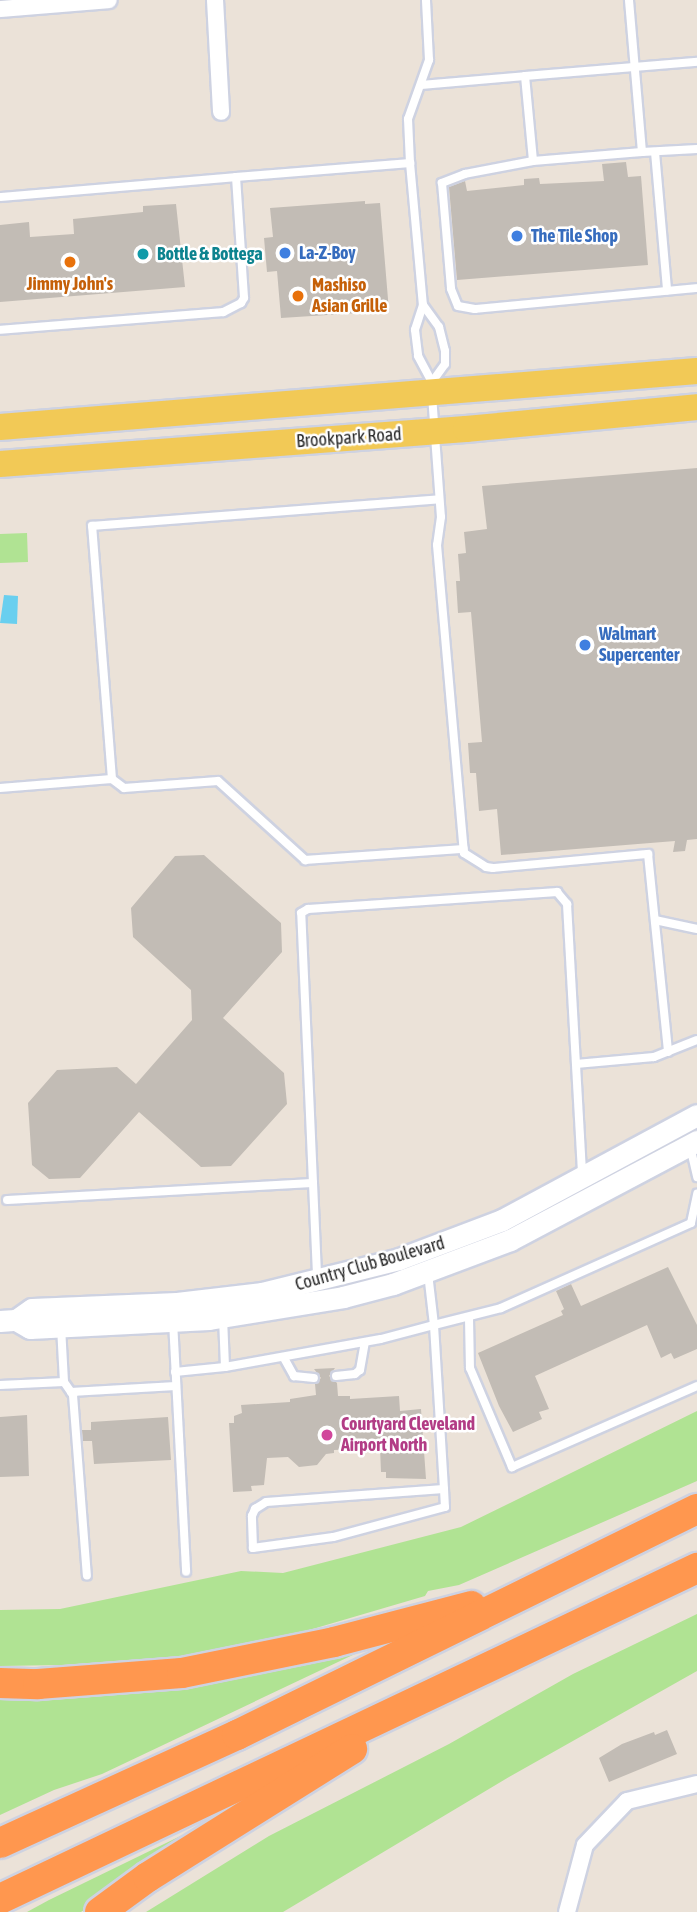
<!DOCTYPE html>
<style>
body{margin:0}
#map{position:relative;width:697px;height:1912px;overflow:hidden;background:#ebe2d8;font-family:"Asap Condensed",sans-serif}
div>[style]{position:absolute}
.green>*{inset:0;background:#b0e393}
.water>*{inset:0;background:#69cfef}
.building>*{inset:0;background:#c2bcb5}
.roads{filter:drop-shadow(2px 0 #ced2e1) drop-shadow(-2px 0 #ced2e1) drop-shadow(0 2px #ced2e1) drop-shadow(0 -2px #ced2e1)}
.service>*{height:8px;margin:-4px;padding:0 4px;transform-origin:4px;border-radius:4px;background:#fff}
.minor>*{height:16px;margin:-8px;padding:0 8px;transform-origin:8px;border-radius:8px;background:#fff}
.tertiary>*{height:21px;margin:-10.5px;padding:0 10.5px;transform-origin:10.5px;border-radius:10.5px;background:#fff}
.primary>*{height:26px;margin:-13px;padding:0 13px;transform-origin:13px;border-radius:13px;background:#f2c956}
.motorway>*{height:30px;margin:-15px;padding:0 15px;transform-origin:15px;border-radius:15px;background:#ff974f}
.dots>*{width:19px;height:19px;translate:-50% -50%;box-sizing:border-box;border:4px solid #fff;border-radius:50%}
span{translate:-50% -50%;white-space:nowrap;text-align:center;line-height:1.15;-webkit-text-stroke:5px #fff;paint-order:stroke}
.shop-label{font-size:18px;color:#366cbe;font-weight:700}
.left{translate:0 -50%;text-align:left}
.culture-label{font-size:18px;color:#0d838f;font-weight:700}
.food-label{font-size:18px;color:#c56008;font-weight:700}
.street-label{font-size:18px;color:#272727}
.hotel-label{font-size:18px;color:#b23c85;font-weight:700}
</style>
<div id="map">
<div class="green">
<div style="clip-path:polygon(27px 533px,28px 562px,0 563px,0 534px)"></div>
<div style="clip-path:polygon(697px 1411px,697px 1481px,459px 1585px,428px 1591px,425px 1596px,282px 1638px,198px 1655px,121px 1664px,0 1666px,0 1610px,60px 1609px,241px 1571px,283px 1573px,461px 1527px)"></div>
<div style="clip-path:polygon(697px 1614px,697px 1671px,509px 1777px,283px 1912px,146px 1912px,269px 1836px,449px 1744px,573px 1674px)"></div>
<div style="clip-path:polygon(367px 1642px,357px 1653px,102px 1774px,54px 1790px,0 1815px,0 1692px)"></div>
<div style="clip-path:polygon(240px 1807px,81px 1912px,27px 1912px,49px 1900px)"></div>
</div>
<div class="water">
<div style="clip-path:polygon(4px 595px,18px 596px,17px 624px,0 623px)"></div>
</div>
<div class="building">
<div style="clip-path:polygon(626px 162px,628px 177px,641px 176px,648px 265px,457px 280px,449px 187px,465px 181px,467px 191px,524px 185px,524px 179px,539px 178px,540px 184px,604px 181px,602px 164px)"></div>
<div style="clip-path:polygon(365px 201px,365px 204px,380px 203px,389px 311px,281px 318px,277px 271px,267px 272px,264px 238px,273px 237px,270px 208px)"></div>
<div style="clip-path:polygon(176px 204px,185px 287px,0 302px,0 225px,29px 222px,30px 237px,74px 234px,73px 219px,143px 212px,143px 206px)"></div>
<div style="clip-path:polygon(697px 468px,697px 839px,687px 840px,685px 851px,673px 852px,675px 841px,501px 855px,497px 809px,479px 811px,476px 773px,470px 773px,468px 743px,482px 742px,471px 612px,458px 613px,456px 581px,460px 581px,458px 554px,466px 553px,464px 532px,487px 529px,482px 486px)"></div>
<div style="clip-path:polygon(204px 855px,281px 923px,282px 952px,223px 1018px,284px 1073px,287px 1104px,231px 1166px,201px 1167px,139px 1112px,80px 1178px,49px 1179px,32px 1165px,28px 1103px,57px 1070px,117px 1067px,136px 1084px,192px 1020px,191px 990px,133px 937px,131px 908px,175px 856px)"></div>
<div style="clip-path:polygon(668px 1267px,697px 1325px,697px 1349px,674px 1359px,671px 1353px,661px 1358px,647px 1325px,535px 1376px,549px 1409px,539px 1412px,542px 1419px,513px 1432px,499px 1406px,478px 1353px,563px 1315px,561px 1311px,564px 1309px,556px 1291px,571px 1284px,581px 1306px)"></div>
<div style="clip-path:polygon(335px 1368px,329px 1376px,337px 1383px,338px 1396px,350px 1396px,350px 1399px,399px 1396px,400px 1411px,421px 1409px,426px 1479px,386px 1478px,386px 1472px,381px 1472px,380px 1448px,334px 1450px,334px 1453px,326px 1454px,317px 1465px,299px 1467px,288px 1457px,267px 1458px,264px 1485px,251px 1486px,252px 1491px,233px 1492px,229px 1423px,234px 1423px,234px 1416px,242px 1413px,241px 1405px,290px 1402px,290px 1399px,316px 1395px,315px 1384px,321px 1378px,314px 1369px)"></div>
<div style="clip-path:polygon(27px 1415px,29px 1476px,0 1477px,0 1417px)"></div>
<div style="clip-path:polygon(168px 1417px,171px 1460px,94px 1464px,92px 1441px,83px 1441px,82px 1430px,91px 1430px,91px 1422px)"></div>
<div style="clip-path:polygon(667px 1730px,677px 1754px,609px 1782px,599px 1758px,622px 1744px,654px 1732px,655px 1735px)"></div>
</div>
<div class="roads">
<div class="service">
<div style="left:525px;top:76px;width:173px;rotate:-4.7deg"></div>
<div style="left:421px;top:85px;width:104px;rotate:-4.9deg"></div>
<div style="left:525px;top:76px;width:85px;rotate:84.6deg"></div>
<div style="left:533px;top:161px;width:69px;rotate:169.2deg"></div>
<div style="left:465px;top:174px;width:25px;rotate:159deg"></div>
<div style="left:442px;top:183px;width:106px;rotate:85.1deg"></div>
<div style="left:451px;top:289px;width:18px;rotate:68deg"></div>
<div style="left:458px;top:306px;width:17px;rotate:10deg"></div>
<div style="left:475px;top:309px;width:223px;rotate:-5.4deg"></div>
<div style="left:642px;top:152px;width:55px;rotate:-3.1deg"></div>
<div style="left:655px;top:152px;width:139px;rotate:85deg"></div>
<div style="left:533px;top:161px;width:109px;rotate:-4.7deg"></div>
<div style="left:642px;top:152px;width:153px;rotate:-94.9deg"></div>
<div style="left:410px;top:163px;width:44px;rotate:-92.6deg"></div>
<div style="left:408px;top:119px;width:63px;rotate:-70.4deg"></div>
<div style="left:429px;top:60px;width:60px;rotate:-92.9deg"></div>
<div style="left:236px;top:177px;width:175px;rotate:-4.6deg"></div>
<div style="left:410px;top:163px;width:143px;rotate:84.8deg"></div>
<div style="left:423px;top:305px;width:26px;rotate:108deg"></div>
<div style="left:415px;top:330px;width:26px;rotate:83deg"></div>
<div style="left:418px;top:356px;width:30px;rotate:62deg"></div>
<div style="left:432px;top:382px;width:22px;rotate:-54deg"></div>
<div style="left:445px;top:364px;width:13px;rotate:-90deg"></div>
<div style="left:445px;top:351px;width:25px;rotate:-104deg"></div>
<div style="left:439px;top:327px;width:27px;rotate:-126deg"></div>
<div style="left:0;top:197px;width:237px;rotate:-4.8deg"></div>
<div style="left:236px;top:177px;width:121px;rotate:86.2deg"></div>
<div style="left:244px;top:298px;width:6px;rotate:121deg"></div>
<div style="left:241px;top:303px;width:20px;rotate:153deg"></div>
<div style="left:223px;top:312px;width:224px;rotate:175.4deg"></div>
<div style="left:432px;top:395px;width:122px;rotate:85.8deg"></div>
<div style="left:441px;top:517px;width:28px;rotate:98deg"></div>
<div style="left:437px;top:545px;width:309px;rotate:85deg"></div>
<div style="left:464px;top:853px;width:26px;rotate:32deg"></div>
<div style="left:486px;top:867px;width:7px;rotate:8deg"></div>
<div style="left:493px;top:868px;width:156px;rotate:-5.2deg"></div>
<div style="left:648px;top:854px;width:199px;rotate:84.2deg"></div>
<div style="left:112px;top:779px;width:15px;rotate:37deg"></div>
<div style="left:124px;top:788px;width:94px;rotate:-4.3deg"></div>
<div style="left:218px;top:781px;width:118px;rotate:42.2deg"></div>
<div style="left:305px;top:860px;width:159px;rotate:-4deg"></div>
<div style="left:0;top:788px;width:112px;rotate:-4.6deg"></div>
<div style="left:112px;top:779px;width:254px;rotate:-94.5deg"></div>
<div style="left:92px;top:526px;width:348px;rotate:-4.4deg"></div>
<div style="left:655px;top:920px;width:43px;rotate:12.1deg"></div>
<div style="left:576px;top:1064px;width:78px;rotate:-5.1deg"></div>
<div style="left:654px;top:1057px;width:46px;rotate:-21.6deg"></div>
<div style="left:690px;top:1146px;width:32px;rotate:77deg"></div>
<div style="left:313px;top:1183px;width:270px;rotate:-92.5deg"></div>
<div style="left:301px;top:913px;width:8px;rotate:-30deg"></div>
<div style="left:308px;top:909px;width:250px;rotate:-3.9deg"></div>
<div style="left:557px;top:892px;width:16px;rotate:50deg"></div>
<div style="left:567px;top:904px;width:271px;rotate:86.8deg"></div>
<div style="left:7px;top:1200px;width:306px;rotate:-3.2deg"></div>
<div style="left:313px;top:1183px;width:93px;rotate:87.5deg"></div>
<div style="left:469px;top:1318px;width:50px;rotate:88.9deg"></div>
<div style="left:470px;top:1368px;width:108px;rotate:67deg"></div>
<div style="left:512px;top:1467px;width:202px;rotate:-23.6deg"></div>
<div style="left:173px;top:1321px;width:251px;rotate:87deg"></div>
<div style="left:284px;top:1358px;width:21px;rotate:61deg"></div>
<div style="left:294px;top:1376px;width:20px;rotate:6deg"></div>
<div style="left:225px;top:1367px;width:158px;rotate:-10.2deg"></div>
<div style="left:381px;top:1339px;width:55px;rotate:-14.8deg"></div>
<div style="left:434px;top:1325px;width:52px;rotate:-96.6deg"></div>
<div style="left:175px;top:1372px;width:50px;rotate:-5.7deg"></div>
<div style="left:225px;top:1367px;width:49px;rotate:-92.3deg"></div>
<div style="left:336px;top:1376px;width:19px;rotate:-6deg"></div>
<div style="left:355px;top:1374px;width:6px;rotate:-39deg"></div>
<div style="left:360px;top:1370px;width:28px;rotate:-80deg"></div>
<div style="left:64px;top:1382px;width:16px;rotate:55deg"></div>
<div style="left:73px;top:1395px;width:181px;rotate:85.6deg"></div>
<div style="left:0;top:1385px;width:64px;rotate:-2.7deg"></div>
<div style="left:64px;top:1382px;width:55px;rotate:-93.1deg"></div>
<div style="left:71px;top:1392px;width:105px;rotate:-3.3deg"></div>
<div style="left:444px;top:1489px;width:18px;rotate:87deg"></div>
<div style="left:445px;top:1507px;width:116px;rotate:165deg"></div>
<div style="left:333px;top:1537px;width:81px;rotate:172.2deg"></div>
<div style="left:253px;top:1548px;width:32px;rotate:-92deg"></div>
<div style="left:252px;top:1516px;width:8px;rotate:-67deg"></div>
<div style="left:255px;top:1509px;width:13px;rotate:-32deg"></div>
<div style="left:266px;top:1502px;width:178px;rotate:-4.2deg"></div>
<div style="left:444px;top:1489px;width:164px;rotate:-93.5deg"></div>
<div style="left:434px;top:1325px;width:69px;rotate:-14.2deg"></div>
<div style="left:501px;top:1308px;width:208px;rotate:-24.1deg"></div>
<div style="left:691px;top:1223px;width:30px;rotate:-78deg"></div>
</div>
<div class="minor">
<div style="left:215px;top:0;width:112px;rotate:86.9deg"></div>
<div style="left:0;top:9px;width:109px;rotate:-4.7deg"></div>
<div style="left:567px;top:1912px;width:69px;rotate:-75deg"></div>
<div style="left:585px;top:1845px;width:61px;rotate:-46.3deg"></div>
<div style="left:627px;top:1801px;width:72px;rotate:-13.7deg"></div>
</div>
<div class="tertiary">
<div style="left:16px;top:1320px;width:19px;rotate:-35deg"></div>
<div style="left:32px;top:1309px;width:145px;rotate:-2.4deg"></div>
<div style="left:177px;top:1303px;width:86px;rotate:-6.7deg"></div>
<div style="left:262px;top:1293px;width:141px;rotate:-13.9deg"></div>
<div style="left:399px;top:1259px;width:110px;rotate:-20.7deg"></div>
<div style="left:502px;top:1220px;width:221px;rotate:-28.3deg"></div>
<div style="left:0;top:1321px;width:16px;rotate:-4deg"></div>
<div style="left:16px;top:1320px;width:16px;rotate:30deg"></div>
<div style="left:30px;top:1328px;width:179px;rotate:-2.9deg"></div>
<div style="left:209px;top:1319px;width:136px;rotate:-9.3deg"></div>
<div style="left:343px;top:1297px;width:52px;rotate:-14.6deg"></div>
<div style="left:393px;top:1284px;width:125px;rotate:-20.6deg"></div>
<div style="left:510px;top:1240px;width:212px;rotate:-27.9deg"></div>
</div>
<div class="primary">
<div style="left:0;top:427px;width:699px;rotate:-4.59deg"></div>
<div style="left:0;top:464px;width:467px;rotate:-4.3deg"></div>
<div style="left:466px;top:429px;width:232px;rotate:-5.4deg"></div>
</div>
<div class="motorway">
<div style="left:0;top:1683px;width:38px;rotate:2deg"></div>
<div style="left:38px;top:1684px;width:144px;rotate:-4.4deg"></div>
<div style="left:182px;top:1673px;width:155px;rotate:-11.5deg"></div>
<div style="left:334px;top:1642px;width:142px;rotate:-14.7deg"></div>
<div style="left:0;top:1843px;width:260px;rotate:-24.5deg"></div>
<div style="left:237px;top:1735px;width:513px;rotate:-26.17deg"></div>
<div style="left:0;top:1899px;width:772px;rotate:-25.4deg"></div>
<div style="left:100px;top:1912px;width:59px;rotate:-36.1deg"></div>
<div style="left:148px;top:1877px;width:241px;rotate:-32.1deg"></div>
</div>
</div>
<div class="dots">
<div style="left:517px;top:236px;background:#3f7fe0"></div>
<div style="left:285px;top:253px;background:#3f7fe0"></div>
<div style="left:143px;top:254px;background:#0f9aa8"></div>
<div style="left:70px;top:262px;background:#e8710a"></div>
<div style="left:298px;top:296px;background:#e8710a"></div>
<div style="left:585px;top:645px;background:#3f7fe0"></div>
<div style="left:327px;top:1435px;background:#d1479c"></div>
</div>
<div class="shop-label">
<span class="left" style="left:531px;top:236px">The Tile Shop</span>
<span class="left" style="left:299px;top:253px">La-Z-Boy</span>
<span class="left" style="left:599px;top:645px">Walmart<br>Supercenter</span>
</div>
<div class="culture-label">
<span class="left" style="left:157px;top:254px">Bottle &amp; Bottega</span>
</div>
<div class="food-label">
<span style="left:70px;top:284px">Jimmy John's</span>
<span class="left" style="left:312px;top:296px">Mashiso<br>Asian Grille</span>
</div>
<div class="street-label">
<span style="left:349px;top:438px;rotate:-4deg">Brookpark Road</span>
<span style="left:370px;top:1264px;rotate:-16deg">Country Club Boulevard</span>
</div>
<div class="hotel-label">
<span class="left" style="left:341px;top:1435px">Courtyard Cleveland<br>Airport North</span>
</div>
</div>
